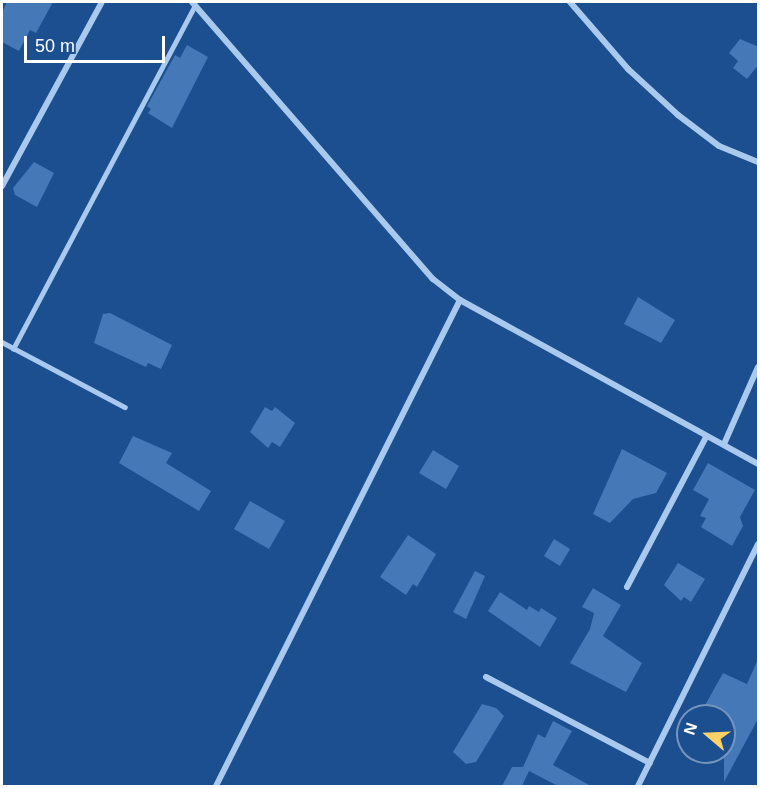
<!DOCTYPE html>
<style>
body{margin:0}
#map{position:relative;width:760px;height:788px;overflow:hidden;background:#1b4f8f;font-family:Arial,sans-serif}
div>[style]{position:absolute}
.building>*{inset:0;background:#4478b7}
.lane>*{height:4.5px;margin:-2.25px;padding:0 2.25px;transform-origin:2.25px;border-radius:2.25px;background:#a9c9ee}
.street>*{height:6px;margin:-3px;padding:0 3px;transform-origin:3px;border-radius:3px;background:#a9c9ee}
span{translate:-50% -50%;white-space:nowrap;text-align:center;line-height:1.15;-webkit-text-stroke:4.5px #1b4f8f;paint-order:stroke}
.frame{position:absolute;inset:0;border:3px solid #fff;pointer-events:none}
.north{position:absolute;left:676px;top:704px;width:60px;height:60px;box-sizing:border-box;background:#1b4f8f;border:2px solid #7695bc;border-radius:50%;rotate:289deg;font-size:16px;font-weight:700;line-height:24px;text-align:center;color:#fff}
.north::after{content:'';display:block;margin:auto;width:21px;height:27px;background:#ffd166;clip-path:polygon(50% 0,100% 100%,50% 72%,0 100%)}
.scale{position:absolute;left:24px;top:36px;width:141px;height:27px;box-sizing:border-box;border:3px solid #fff;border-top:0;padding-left:8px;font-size:18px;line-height:21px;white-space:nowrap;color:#fff;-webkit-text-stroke:4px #1b4f8f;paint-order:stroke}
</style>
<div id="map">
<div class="building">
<div style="clip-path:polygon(7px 2px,53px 2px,36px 33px,30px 30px,19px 51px,2px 42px,2px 12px)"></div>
<div style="clip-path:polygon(740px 39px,759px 47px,759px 64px,747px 79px,733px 68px,738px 61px,729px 53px)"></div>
<div style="clip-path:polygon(187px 45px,208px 57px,172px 128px,148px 113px,151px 109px,147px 106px,175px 55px,180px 58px)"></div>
<div style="clip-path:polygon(34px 162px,54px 173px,37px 207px,15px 195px,13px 188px)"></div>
<div style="clip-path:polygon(638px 297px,675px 320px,661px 343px,624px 324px)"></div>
<div style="clip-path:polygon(110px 313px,172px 345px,161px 369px,148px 363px,146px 367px,94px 343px,103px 314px)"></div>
<div style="clip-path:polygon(265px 407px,272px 411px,275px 407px,295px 423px,280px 447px,272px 442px,268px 448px,250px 432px)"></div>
<div style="clip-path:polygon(133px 436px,172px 453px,166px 463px,211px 491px,199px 511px,119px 463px)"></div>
<div style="clip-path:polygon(622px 449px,667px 473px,656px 493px,633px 499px,610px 523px,593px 514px)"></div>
<div style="clip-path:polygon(433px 450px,459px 466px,446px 489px,419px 473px)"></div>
<div style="clip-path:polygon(708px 463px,755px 490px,740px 517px,743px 526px,732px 546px,701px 527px,706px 518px,700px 516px,709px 499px,693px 490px)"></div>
<div style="clip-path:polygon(250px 501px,285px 521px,269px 549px,234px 529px)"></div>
<div style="clip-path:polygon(408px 535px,436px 554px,417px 587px,413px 584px,406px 595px,380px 577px)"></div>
<div style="clip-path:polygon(554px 539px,570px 549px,560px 566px,544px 556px)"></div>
<div style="clip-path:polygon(678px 563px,705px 579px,691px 602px,684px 597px,681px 601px,664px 585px)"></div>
<div style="clip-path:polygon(475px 571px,485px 576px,466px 619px,453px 612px)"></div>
<div style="clip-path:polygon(593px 588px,621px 605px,603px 636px,642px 663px,626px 692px,570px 663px,590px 629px,594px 613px,582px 607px)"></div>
<div style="clip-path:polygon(500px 592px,527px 610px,529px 606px,539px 612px,541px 608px,557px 618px,540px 647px,488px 611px)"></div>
<div style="clip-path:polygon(759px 657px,759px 717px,724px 782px,724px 716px,699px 716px,723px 673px,747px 684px)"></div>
<div style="clip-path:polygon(482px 704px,496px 708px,504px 716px,476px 762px,466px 764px,453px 752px)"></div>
<div style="clip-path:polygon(553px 721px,572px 731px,553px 765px,591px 786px,558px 786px,529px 771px,522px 786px,502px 786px,512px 767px,523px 767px,538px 734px,545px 738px)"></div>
</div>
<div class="lane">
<div style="left:2px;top:342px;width:139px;rotate:27.9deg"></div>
<div style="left:13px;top:349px;width:389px;rotate:-62.1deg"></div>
</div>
<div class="street">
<div style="left:192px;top:2px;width:367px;rotate:49deg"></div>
<div style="left:433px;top:279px;width:34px;rotate:38deg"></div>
<div style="left:460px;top:300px;width:340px;rotate:28.8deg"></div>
<div style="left:570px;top:2px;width:89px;rotate:49.1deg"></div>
<div style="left:628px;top:69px;width:68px;rotate:42.6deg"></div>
<div style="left:678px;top:115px;width:51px;rotate:37.1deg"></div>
<div style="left:719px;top:146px;width:42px;rotate:22.3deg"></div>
<div style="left:2px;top:186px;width:209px;rotate:-61.5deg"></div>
<div style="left:724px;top:444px;width:84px;rotate:-66.2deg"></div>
<div style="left:627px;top:587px;width:170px;rotate:-62.2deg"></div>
<div style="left:486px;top:677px;width:185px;rotate:27.7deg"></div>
<div style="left:216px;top:786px;width:544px;rotate:-63.34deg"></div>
<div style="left:638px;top:786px;width:270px;rotate:-63.6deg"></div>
</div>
<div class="frame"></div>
<div class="north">N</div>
<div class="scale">50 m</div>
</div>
